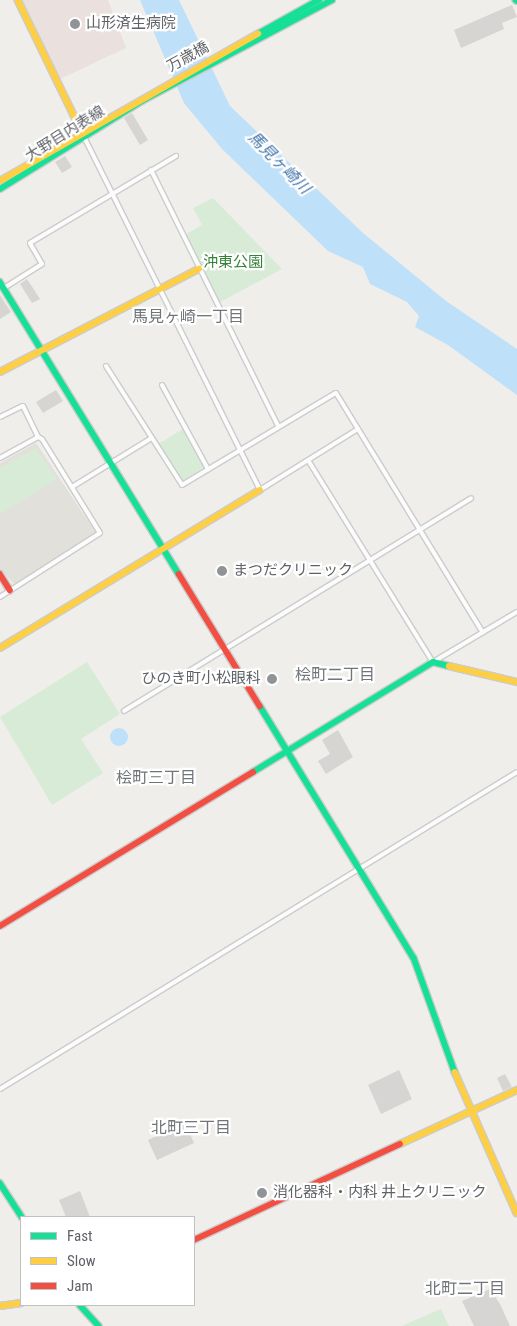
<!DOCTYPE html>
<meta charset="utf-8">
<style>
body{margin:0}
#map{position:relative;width:517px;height:1326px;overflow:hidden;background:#efeeea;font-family:"Roboto Condensed","Noto Sans JP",sans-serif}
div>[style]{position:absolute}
.education>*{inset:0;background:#e2e0da}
.medical>*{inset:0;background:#eae0de}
.green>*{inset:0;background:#d8ebd6}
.water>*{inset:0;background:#bfe0f9}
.round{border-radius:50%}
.building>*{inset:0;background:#d6d5d3}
.roads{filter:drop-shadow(1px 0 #cbcccc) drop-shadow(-1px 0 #cbcccc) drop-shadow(0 1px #cbcccc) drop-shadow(0 -1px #cbcccc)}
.street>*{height:4px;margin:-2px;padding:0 2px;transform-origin:2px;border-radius:2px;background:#fdfcfc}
.fast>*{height:5.5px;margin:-2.75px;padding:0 2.75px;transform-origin:2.75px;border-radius:2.75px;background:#16e098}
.slow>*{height:5.5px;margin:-2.75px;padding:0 2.75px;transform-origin:2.75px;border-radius:2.75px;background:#ffcf43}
.jam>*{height:5.5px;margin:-2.75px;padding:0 2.75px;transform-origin:2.75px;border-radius:2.75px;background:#f24e42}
.dots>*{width:14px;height:14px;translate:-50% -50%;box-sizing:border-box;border:2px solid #fff;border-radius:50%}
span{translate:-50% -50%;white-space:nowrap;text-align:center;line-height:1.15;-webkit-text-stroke:4.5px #fff;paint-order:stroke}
.poi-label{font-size:15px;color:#5f6368}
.left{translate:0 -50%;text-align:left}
.right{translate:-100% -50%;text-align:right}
.street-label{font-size:15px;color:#5f6368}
.park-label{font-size:15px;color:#348238}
.water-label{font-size:16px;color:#4174aa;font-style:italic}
.neighbourhood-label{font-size:16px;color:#70757a}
.legend{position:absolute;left:20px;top:1216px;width:175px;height:90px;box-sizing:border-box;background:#fff;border:1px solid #bfc1c3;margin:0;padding:6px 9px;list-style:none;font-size:15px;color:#5f6368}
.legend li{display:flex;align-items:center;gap:10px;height:25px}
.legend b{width:25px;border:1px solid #bfc1c3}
</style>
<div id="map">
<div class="education">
<div style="clip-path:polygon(36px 443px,96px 533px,15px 585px,0 569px,0 463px)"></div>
</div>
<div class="medical">
<div style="clip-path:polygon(22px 0,108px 0,126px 48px,60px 79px)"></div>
</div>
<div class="green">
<div style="clip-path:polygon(213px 198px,282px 269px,220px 302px,186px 234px,202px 225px,193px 208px)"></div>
<div style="clip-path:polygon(183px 429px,204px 467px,181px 482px,158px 444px)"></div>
<div style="clip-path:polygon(36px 448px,57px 479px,0 514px,0 468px)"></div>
<div style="clip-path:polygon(87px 662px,120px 714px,81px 739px,103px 773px,52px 805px,0 717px)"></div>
<div style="clip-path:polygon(441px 1309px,449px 1326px,402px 1326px,413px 1321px)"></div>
</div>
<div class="water">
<div style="clip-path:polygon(140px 0,179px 0,230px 106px,363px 233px,446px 301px,517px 349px,517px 395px,448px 345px,415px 327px,419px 316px,407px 302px,370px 284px,363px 267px,328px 251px,222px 149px,184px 103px)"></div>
<div class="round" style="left:110px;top:728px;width:18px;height:18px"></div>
</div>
<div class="building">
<div style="clip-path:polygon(512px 5px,517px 17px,502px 23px,504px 29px,461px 48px,454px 30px)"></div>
<div style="clip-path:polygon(132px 113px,148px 140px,140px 145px,124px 118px)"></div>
<div style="clip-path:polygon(65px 156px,72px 167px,62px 173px,55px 162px)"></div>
<div style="clip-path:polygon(27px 279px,40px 299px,32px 303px,20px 284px)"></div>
<div style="clip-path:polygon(0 295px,11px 312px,0 319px)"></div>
<div style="clip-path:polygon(56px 390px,63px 401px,43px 413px,36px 402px)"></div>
<div style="clip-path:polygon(338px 730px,353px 757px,326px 774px,318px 761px,330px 754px,322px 740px)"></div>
<div style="clip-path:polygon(399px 1070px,412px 1099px,381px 1114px,368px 1085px)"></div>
<div style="clip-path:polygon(505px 1074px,512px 1087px,503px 1091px,497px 1078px)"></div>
<div style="clip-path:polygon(185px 1123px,194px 1143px,157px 1160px,148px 1140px)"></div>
<div style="clip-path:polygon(80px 1191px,90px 1217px,66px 1217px,59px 1200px)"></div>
<div style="clip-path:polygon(490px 1289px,500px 1304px,510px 1326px,474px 1326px,462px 1301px)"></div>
</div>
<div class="roads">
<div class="street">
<div style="left:84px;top:137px;width:394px;rotate:63.5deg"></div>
<div style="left:260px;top:490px;width:115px;rotate:-31.9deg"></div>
<div style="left:151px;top:170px;width:286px;rotate:63.6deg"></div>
<div style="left:4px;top:288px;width:45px;rotate:-32.3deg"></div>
<div style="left:42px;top:264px;width:24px;rotate:-120deg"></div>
<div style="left:30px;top:243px;width:170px;rotate:-30.8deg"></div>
<div style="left:106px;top:366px;width:141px;rotate:57.4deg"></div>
<div style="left:182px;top:485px;width:179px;rotate:-30.9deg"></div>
<div style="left:336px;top:393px;width:281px;rotate:58.5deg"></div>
<div style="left:162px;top:385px;width:96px;rotate:61.3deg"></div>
<div style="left:0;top:417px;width:25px;rotate:-26deg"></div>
<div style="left:23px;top:406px;width:34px;rotate:64deg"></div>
<div style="left:0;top:458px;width:43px;rotate:-28.9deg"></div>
<div style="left:38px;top:437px;width:4px;rotate:27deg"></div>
<div style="left:42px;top:439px;width:110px;rotate:58.3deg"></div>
<div style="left:100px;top:533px;width:119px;rotate:147.4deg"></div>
<div style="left:308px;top:460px;width:238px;rotate:58.3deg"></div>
<div style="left:433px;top:662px;width:98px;rotate:-30.8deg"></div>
<div style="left:72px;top:487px;width:92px;rotate:-31.6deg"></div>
<div style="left:124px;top:711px;width:407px;rotate:-31.5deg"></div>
<div style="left:0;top:1089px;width:606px;rotate:-31.51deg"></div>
</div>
<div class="fast">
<div style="left:516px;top:0;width:1px;rotate:45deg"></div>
<div style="left:258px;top:34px;width:70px;rotate:-29.1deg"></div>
<div style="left:0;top:189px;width:167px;rotate:-31.8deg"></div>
<div style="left:142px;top:101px;width:215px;rotate:-28deg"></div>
<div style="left:0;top:282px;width:342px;rotate:58.5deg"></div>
<div style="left:260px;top:706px;width:295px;rotate:58.6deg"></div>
<div style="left:414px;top:958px;width:121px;rotate:70.2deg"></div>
<div style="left:253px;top:772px;width:211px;rotate:-31.4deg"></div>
<div style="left:433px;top:662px;width:16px;rotate:14deg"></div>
<div style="left:0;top:1183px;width:40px;rotate:57.1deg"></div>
<div style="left:80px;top:1305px;width:28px;rotate:48deg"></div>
</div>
<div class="slow">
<div style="left:18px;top:0;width:147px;rotate:64.1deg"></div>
<div style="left:0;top:181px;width:297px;rotate:-29.7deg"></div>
<div style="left:0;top:372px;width:224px;rotate:-27.4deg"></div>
<div style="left:0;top:648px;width:304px;rotate:-31.3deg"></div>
<div style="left:449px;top:666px;width:70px;rotate:13.2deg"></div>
<div style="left:455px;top:1072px;width:154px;rotate:66.3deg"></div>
<div style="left:400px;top:1144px;width:129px;rotate:-24.8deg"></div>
<div style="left:0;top:1306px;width:21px;rotate:-8deg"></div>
</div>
<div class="jam">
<div style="left:0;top:574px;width:19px;rotate:58deg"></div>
<div style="left:179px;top:574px;width:155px;rotate:58.5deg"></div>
<div style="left:0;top:926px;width:296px;rotate:-31.3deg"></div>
<div style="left:194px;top:1240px;width:227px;rotate:-25deg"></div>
</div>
</div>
<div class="dots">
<div style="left:75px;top:24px;background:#919496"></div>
<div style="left:222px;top:571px;background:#919496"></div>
<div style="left:272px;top:679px;background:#919496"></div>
<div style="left:262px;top:1193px;background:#919496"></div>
</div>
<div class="poi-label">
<span class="left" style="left:86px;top:24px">山形済生病院</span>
<span class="left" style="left:233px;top:571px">まつだクリニック</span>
<span class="right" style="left:261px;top:679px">ひのき町小松眼科</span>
<span class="left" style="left:273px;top:1193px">消化器科・内科 井上クリニック</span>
</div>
<div class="street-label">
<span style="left:188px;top:57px;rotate:-29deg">万歳橋</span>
<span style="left:65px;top:134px;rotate:-32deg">大野目内表線</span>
</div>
<div class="park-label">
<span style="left:233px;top:263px">沖東公園</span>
</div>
<div class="water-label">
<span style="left:279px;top:163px;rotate:45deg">馬見ヶ崎川</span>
</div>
<div class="neighbourhood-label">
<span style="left:188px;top:317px">馬見ヶ崎一丁目</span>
<span style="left:335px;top:675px">桧町二丁目</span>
<span style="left:156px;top:778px">桧町三丁目</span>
<span style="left:191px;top:1128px">北町三丁目</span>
<span style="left:465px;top:1289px">北町二丁目</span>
</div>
<ul class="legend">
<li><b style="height:6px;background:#16e098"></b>Fast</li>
<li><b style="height:6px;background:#ffcf43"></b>Slow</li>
<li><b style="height:6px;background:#f24e42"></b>Jam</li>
</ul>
</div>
